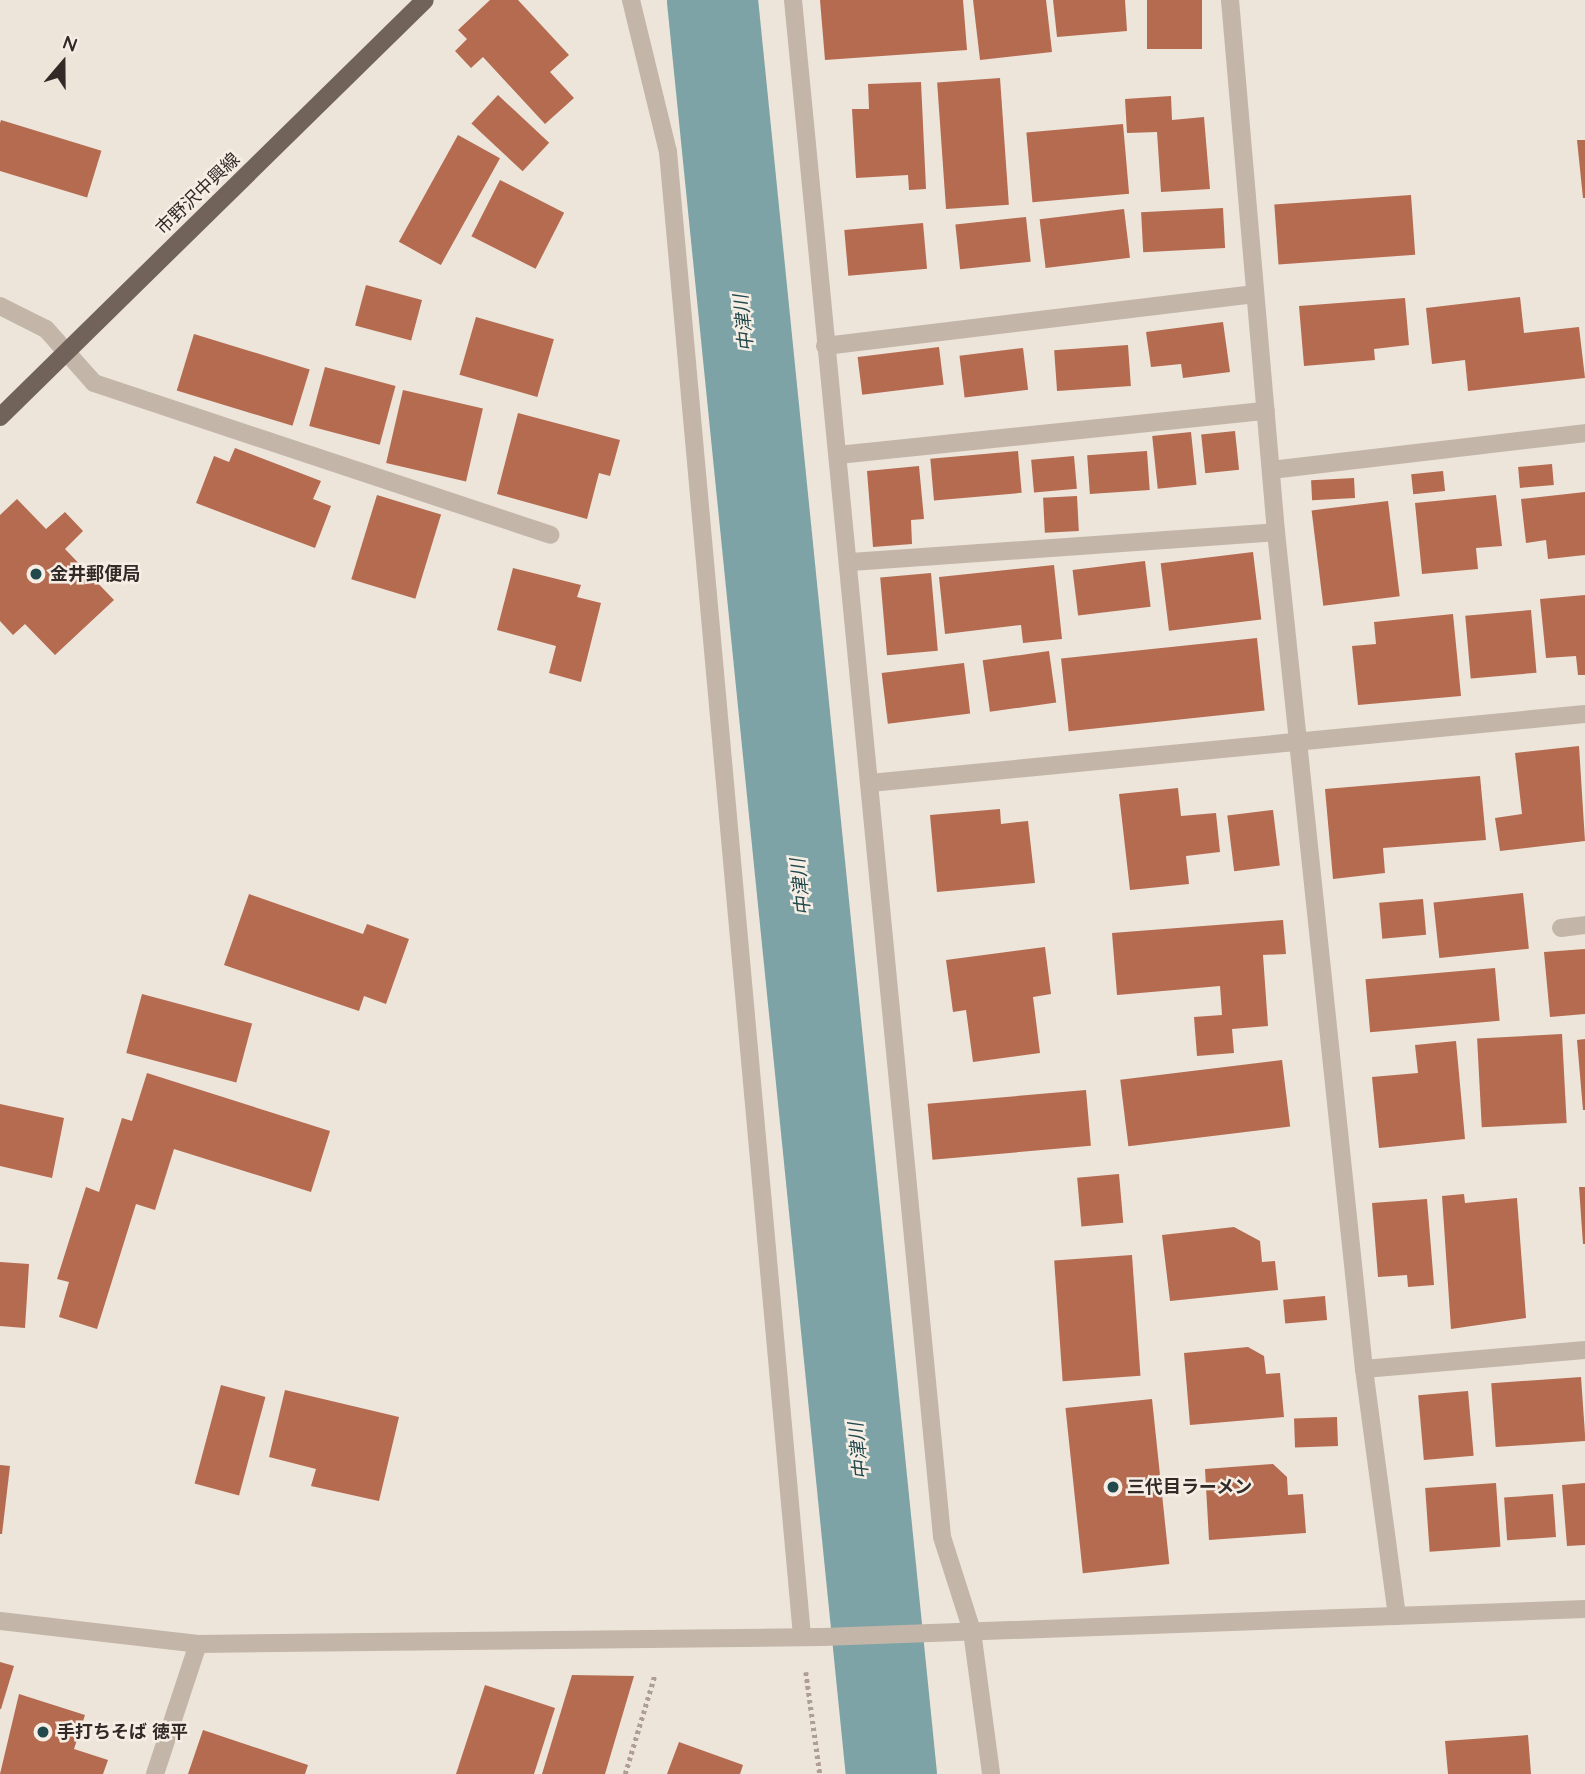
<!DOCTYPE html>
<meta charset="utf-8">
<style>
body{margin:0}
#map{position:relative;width:1585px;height:1774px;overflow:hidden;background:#ede4da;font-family:Quicksand,"Noto Sans JP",sans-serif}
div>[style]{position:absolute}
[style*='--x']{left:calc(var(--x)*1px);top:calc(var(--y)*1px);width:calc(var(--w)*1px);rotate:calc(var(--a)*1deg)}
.river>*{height:91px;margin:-45.5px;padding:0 45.5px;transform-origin:45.5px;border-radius:45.5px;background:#7da3a6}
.building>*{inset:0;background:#b46b50;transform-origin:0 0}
.path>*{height:4.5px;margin-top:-2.25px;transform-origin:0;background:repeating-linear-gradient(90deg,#af9f92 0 3.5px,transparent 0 7px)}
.minor>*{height:18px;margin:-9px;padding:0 9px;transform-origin:9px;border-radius:9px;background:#c3b5a8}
.major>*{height:18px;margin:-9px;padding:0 9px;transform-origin:9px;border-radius:9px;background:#71625a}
.dots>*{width:19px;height:19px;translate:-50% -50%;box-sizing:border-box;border:4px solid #f6eee5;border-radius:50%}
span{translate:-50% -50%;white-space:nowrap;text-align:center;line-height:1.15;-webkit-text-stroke:5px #f6eee5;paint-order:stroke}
.street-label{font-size:18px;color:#312a27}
.poi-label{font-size:18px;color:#312a27;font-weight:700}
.left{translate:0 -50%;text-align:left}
.water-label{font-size:19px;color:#22494c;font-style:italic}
.north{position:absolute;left:28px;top:28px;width:70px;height:70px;-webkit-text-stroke:5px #f6eee5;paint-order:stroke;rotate:20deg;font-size:19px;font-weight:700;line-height:28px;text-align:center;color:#312a27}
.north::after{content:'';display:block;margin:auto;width:24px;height:32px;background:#312a27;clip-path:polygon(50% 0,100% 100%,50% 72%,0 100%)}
</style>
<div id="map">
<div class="river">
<div style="--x:712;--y:0;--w:1783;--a:84.24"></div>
</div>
<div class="building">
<div style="clip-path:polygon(490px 0,518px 0,569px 55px,550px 72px,574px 98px,545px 124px,483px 57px,471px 68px,455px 51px,467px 39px,458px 30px)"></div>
<div style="clip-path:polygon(820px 0,963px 0,967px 50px,825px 60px)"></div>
<div style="clip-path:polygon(973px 0,1046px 0,1052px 52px,980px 60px)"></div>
<div style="clip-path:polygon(1053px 0,1125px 0,1127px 31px,1057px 37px)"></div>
<div style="left:1147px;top:0;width:55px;height:49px"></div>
<div style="left:1000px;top:78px;width:127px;height:63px;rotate:86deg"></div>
<div style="clip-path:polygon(921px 82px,926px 189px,909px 190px,908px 175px,856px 178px,852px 109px,869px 109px,868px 84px)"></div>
<div style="left:498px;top:95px;width:70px;height:39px;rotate:43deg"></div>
<div style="clip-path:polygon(1171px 96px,1172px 120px,1204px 117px,1210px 189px,1161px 192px,1157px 132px,1127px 133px,1125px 99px)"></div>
<div style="left:1px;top:120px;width:105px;height:49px;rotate:17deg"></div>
<div style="left:1123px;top:124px;width:70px;height:97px;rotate:85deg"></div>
<div style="left:458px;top:135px;width:48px;height:122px;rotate:29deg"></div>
<div style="clip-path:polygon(1577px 140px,1585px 140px,1585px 198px,1583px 198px)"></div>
<div style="left:500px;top:180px;width:72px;height:63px;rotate:27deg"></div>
<div style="left:1411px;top:195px;width:60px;height:137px;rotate:86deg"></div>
<div style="left:1223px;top:208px;width:40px;height:82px;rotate:87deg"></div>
<div style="left:1124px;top:209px;width:49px;height:85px;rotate:83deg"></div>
<div style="left:1026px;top:217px;width:45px;height:71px;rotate:84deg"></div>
<div style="left:923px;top:223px;width:46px;height:79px;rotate:85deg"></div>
<div style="left:366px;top:285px;width:58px;height:42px;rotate:15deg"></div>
<div style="clip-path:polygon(1520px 297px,1524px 333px,1579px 327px,1585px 378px,1468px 391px,1465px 360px,1432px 364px,1426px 308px)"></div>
<div style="clip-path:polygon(1405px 298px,1409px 345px,1374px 349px,1375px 360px,1304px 366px,1299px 306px)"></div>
<div style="left:476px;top:317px;width:81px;height:60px;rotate:16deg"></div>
<div style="clip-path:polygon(1223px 322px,1230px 372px,1183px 378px,1181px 364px,1151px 367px,1146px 332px)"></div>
<div style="left:194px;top:334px;width:121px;height:59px;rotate:17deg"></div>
<div style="left:1128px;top:345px;width:41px;height:74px;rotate:86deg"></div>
<div style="left:939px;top:347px;width:38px;height:82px;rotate:83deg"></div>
<div style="left:1023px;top:348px;width:42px;height:64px;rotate:83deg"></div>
<div style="left:325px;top:367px;width:73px;height:61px;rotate:15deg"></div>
<div style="left:403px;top:390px;width:82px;height:75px;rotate:13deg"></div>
<div style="clip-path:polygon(518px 413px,620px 440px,610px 476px,599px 473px,587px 519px,497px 494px)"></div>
<div style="left:1235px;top:431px;width:39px;height:34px;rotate:84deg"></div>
<div style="left:1191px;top:432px;width:53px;height:39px;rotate:84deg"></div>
<div style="clip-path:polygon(235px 448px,321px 481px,313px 499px,331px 506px,315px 548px,196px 503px,214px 456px,229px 462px)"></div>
<div style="left:1018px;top:451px;width:42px;height:88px;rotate:85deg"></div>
<div style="left:1147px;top:451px;width:39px;height:60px;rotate:86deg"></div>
<div style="left:1074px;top:456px;width:33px;height:43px;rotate:85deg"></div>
<div style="left:1552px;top:464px;width:21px;height:34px;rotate:85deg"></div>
<div style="clip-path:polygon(919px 466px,924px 519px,911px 520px,912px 544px,873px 547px,867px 471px)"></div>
<div style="left:1443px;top:471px;width:20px;height:32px;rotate:84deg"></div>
<div style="left:1354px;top:478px;width:20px;height:43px;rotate:87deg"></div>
<div style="clip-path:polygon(1585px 492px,1585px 555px,1548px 559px,1546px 540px,1526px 543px,1521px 499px)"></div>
<div style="left:377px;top:495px;width:67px;height:88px;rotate:17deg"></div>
<div style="clip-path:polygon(1496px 495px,1502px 546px,1476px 548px,1478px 569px,1422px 574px,1415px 503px)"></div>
<div style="left:1077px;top:496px;width:35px;height:34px;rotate:87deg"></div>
<div style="clip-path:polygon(17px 499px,46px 529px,65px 512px,83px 531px,65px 549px,114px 600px,55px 655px,25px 624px,13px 635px,0 621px,0 515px)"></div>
<div style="left:1388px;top:501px;width:96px;height:77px;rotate:83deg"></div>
<div style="left:1253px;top:552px;width:68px;height:93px;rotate:83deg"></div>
<div style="left:1145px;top:561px;width:46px;height:73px;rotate:83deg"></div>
<div style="clip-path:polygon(1054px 565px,1062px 639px,1023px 643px,1021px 625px,945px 634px,939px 577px)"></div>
<div style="clip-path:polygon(513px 568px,581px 585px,577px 597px,601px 603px,581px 682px,549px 673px,556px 646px,497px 630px)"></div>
<div style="left:931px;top:573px;width:78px;height:51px;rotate:85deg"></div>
<div style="clip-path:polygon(1585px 595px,1585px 675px,1578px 675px,1576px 656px,1546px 658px,1540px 599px)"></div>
<div style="left:1531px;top:610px;width:63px;height:66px;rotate:85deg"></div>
<div style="clip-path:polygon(1453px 614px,1461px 696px,1358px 705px,1352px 646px,1376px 644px,1374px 622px)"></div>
<div style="left:1257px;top:638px;width:73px;height:197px;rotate:84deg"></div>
<div style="left:1049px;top:651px;width:52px;height:67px;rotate:82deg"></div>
<div style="left:964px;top:663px;width:51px;height:83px;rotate:83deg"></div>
<div style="clip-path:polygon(1579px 746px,1585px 841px,1500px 851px,1495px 818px,1522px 814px,1515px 753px)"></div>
<div style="clip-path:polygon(1480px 776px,1486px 840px,1383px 848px,1385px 873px,1333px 879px,1325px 789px)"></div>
<div style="clip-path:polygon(1178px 788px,1181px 816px,1216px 813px,1220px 852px,1186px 856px,1189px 884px,1130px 890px,1119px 794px)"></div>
<div style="clip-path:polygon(1000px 809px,1001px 824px,1028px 821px,1035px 883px,937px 892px,930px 815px)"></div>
<div style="left:1273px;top:810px;width:56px;height:46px;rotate:83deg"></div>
<div style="left:1523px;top:893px;width:56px;height:90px;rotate:84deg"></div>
<div style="clip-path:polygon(249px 894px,363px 934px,367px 924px,409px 939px,386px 1004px,364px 996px,359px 1011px,224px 965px)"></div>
<div style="left:1423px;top:899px;width:36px;height:44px;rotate:85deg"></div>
<div style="clip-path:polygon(1283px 920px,1286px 954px,1263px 955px,1268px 1026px,1232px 1029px,1234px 1053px,1197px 1056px,1194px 1017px,1222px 1015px,1220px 986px,1117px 995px,1112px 933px)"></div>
<div style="clip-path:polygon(1045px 947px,1051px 994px,1033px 997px,1040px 1053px,973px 1062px,966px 1010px,953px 1012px,946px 960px)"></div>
<div style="clip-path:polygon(1585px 949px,1585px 1014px,1550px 1017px,1544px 952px)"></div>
<div style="left:1495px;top:968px;width:53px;height:130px;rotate:85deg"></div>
<div style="left:142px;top:994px;width:114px;height:61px;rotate:15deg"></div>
<div style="left:1562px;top:1034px;width:89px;height:85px;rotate:87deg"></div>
<div style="clip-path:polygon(1585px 1039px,1585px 1110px,1583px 1110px,1577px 1040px)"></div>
<div style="clip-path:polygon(1456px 1041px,1465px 1139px,1379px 1148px,1372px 1077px,1418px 1073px,1415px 1045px)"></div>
<div style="left:1282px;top:1060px;width:67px;height:163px;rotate:83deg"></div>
<div style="clip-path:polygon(147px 1073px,330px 1131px,311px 1192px,174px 1149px,155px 1210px,136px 1204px,97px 1329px,59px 1317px,69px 1282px,57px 1279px,86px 1187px,99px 1192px,122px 1118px,132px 1121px)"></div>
<div style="left:1086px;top:1090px;width:56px;height:159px;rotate:85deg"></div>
<div style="clip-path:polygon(0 1104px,64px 1118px,52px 1178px,0 1166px)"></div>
<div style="left:1119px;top:1174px;width:49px;height:42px;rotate:85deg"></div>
<div style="clip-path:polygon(1579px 1187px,1585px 1187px,1585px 1244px,1583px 1244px)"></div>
<div style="clip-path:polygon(1464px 1194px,1465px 1203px,1517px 1198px,1526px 1318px,1451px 1329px,1442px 1196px)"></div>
<div style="clip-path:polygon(1427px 1199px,1434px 1285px,1408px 1287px,1407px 1275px,1378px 1277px,1372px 1203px)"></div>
<div style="clip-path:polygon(1234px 1227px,1260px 1241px,1262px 1262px,1275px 1261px,1278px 1290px,1170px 1301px,1162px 1235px)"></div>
<div style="left:1132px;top:1255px;width:121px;height:78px;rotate:86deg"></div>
<div style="clip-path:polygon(0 1262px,29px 1264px,25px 1328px,0 1326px)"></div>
<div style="left:1325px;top:1296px;width:24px;height:42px;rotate:85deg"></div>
<div style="clip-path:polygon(1248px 1347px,1264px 1356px,1266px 1374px,1280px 1373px,1284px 1417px,1190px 1425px,1184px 1353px)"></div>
<div style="left:1581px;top:1377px;width:64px;height:90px;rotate:86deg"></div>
<div style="left:221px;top:1385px;width:46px;height:102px;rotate:15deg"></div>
<div style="clip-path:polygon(285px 1390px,399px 1417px,379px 1501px,311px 1486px,316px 1469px,269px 1457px)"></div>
<div style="left:1468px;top:1391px;width:65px;height:50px;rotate:85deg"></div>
<div style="left:1152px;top:1399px;width:166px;height:87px;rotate:84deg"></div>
<div style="left:1337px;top:1417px;width:29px;height:43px;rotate:88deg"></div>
<div style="clip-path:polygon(1273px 1464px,1287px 1477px,1288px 1495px,1303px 1494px,1306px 1533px,1209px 1540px,1205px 1469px)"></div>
<div style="clip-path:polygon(0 1465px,10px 1466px,2px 1534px,0 1534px)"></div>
<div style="left:1496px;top:1483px;width:64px;height:71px;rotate:86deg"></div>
<div style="clip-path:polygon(1585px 1483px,1585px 1545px,1567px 1546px,1562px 1485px)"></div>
<div style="left:1553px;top:1494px;width:43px;height:49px;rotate:86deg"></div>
<div style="clip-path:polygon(0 1662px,14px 1666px,1px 1709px,0 1709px)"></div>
<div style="clip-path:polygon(572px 1675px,634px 1676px,605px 1774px,542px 1774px)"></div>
<div style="clip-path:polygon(485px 1685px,555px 1708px,534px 1774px,456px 1774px)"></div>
<div style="clip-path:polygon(19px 1694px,85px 1715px,74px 1749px,108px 1760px,103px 1774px,0 1774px)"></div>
<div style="clip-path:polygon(203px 1730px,308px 1765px,305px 1774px,188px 1774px)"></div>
<div style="clip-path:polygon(1528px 1735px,1531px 1774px,1448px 1774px,1445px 1741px)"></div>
<div style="clip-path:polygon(679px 1742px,743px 1765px,740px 1774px,667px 1774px)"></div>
</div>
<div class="path">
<div style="--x:806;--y:1672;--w:103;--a:82.2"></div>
<div style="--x:625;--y:1774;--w:104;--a:-73.3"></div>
</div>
<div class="minor">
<div style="--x:631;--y:0;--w:156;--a:76.3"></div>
<div style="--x:668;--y:152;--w:1491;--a:84.84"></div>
<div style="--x:793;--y:0;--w:1544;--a:84.46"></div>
<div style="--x:942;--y:1537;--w:99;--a:72.3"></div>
<div style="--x:972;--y:1631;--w:144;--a:82.4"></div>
<div style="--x:1230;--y:0;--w:534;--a:85.06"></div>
<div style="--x:1276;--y:532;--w:842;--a:84"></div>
<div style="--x:1364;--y:1369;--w:249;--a:82.4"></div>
<div style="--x:0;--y:306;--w:51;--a:26.6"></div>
<div style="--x:46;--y:329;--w:72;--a:48.4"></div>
<div style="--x:94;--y:383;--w:481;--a:18.4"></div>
<div style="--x:825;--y:346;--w:433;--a:-6.9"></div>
<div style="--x:838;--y:455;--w:430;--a:-5.9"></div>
<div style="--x:1271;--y:470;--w:316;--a:-6.7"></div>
<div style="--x:851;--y:562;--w:426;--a:-4"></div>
<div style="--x:870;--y:783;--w:718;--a:-5.51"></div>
<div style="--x:1561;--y:928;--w:24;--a:-7"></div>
<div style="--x:1364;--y:1369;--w:222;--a:-4.9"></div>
<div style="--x:0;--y:1621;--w:199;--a:6.6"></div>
<div style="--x:198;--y:1644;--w:625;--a:-0.64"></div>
<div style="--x:823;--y:1637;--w:763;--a:-2.1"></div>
<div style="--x:155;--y:1774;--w:137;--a:-71.7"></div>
</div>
<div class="major">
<div style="--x:0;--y:417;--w:595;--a:-44.46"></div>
</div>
<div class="dots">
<div style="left:36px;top:574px;background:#22494c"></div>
<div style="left:1113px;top:1487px;background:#22494c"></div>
<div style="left:43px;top:1732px;background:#22494c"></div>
</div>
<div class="street-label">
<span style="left:198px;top:194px;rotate:-44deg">市野沢中興線</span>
</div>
<div class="poi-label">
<span class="left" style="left:50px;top:574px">金井郵便局</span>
<span class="left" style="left:1127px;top:1487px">三代目ラーメン</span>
<span class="left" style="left:57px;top:1732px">手打ちそば 徳平</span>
</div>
<div class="water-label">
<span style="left:744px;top:323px;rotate:-96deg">中津川</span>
<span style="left:801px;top:887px;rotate:-96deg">中津川</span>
<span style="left:859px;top:1451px;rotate:-96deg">中津川</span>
</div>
<div class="north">N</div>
</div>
